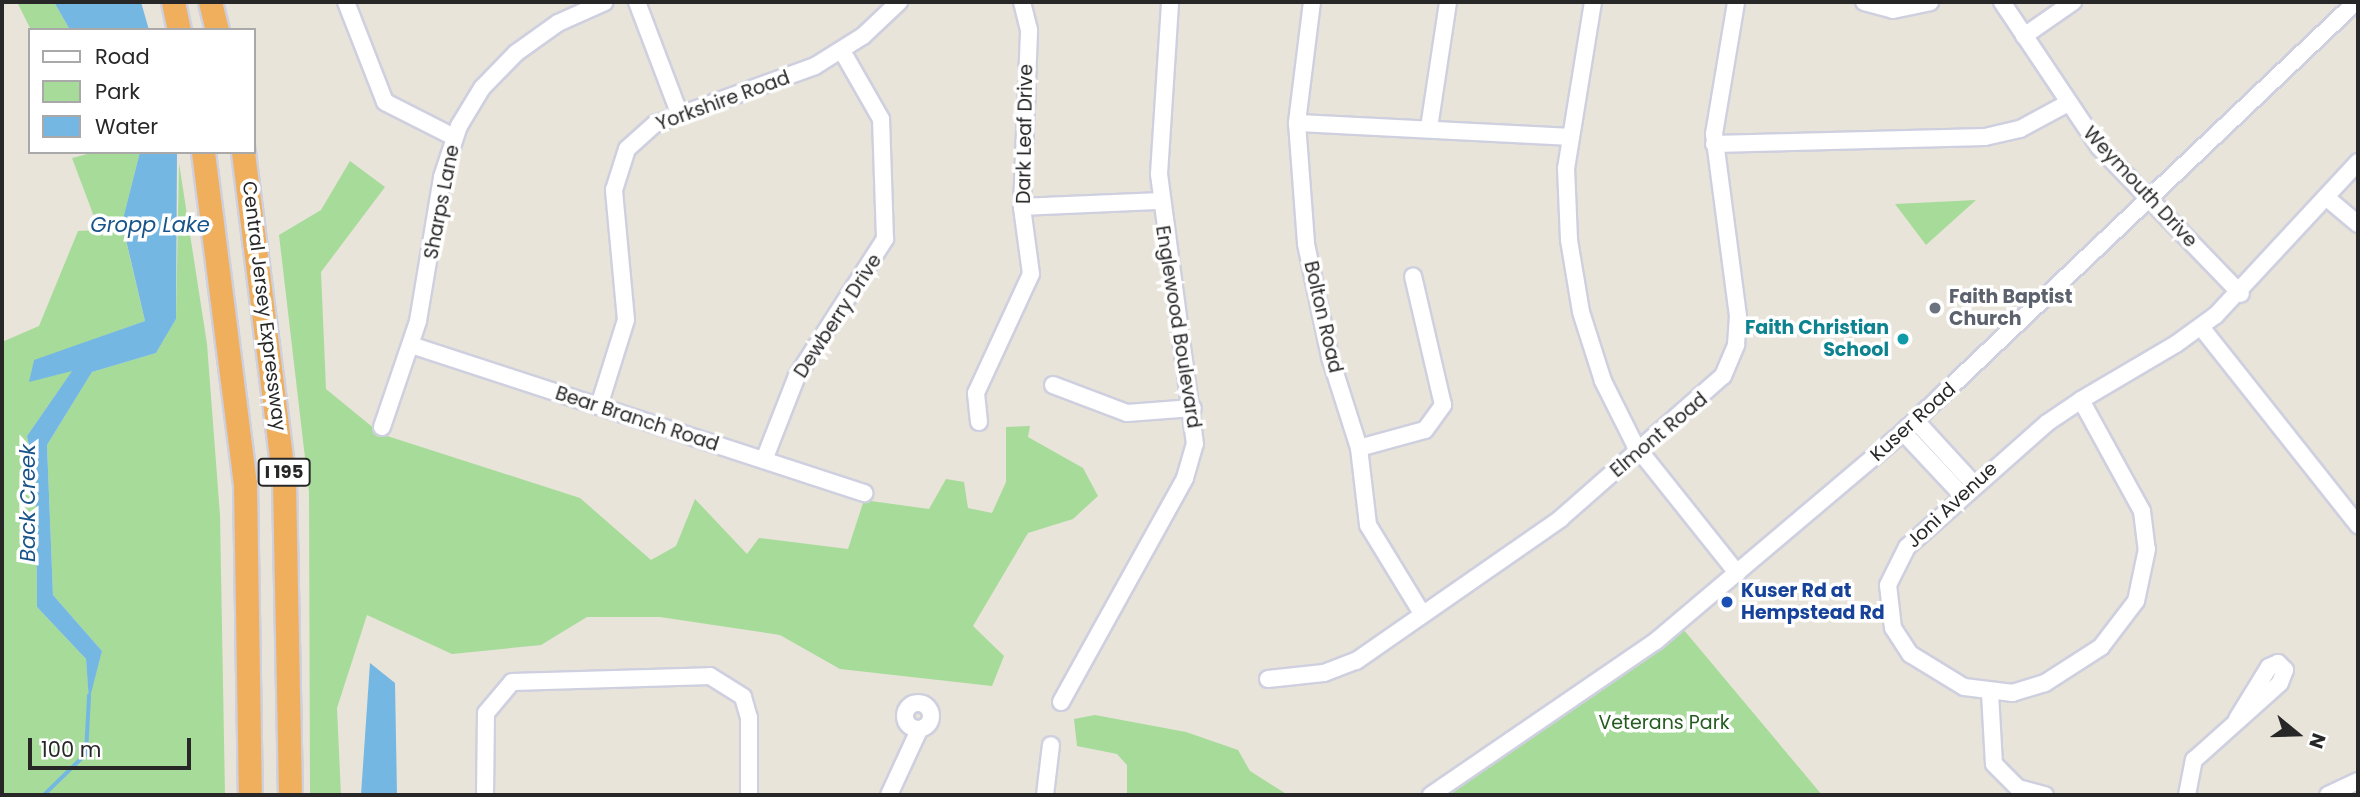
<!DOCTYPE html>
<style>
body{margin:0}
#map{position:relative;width:2360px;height:797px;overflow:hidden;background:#e8e4d9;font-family:Poppins,sans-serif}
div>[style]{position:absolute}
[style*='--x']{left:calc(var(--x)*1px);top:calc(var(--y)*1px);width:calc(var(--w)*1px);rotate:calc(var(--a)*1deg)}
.green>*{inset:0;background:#a7db9a}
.water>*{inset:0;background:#74b7e3}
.stream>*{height:3.5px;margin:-1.75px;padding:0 1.75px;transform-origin:1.75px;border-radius:1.75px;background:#74b7e3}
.roads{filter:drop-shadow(2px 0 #cfd0df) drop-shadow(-2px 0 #cfd0df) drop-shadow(0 2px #cfd0df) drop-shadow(0 -2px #cfd0df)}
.minor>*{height:16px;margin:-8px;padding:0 8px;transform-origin:8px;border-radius:8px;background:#fff}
.minor>.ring{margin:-8px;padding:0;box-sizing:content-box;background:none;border:16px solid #fff;border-radius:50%}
.highway>*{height:23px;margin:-11.5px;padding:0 11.5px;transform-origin:11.5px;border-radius:11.5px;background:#f0af5d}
.dots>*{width:19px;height:19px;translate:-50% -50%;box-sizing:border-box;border:4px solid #fff;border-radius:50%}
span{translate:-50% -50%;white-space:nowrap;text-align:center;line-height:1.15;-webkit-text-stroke:7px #fff;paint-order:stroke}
.shield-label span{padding:2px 5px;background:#fff;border:2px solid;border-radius:5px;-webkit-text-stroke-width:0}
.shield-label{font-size:18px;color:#272727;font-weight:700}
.street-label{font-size:19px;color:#272727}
.worship-label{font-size:19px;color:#5b616d;font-weight:700}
.left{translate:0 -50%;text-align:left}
.culture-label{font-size:19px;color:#0d838f;font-weight:700}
.right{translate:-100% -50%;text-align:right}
.transit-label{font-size:19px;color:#164399;font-weight:700}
.park-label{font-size:19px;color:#245c1f}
.water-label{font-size:21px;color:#18548a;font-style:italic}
.frame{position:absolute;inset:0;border:4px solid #272727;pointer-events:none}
.legend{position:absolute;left:28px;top:28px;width:228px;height:126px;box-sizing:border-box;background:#fff;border:2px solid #a9a9a9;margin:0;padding:9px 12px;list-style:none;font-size:21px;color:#272727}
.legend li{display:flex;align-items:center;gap:14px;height:35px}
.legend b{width:35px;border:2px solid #a9a9a9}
.north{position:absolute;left:2262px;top:699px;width:70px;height:70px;-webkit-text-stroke:5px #fff;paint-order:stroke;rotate:109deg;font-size:19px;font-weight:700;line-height:28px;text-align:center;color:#272727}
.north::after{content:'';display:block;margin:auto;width:24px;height:32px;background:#272727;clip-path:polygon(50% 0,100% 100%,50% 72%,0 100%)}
.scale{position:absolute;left:28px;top:738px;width:163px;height:32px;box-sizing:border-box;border:4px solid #272727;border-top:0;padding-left:9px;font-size:21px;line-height:24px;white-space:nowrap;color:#272727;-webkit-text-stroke:5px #fff;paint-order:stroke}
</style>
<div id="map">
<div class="green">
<div style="clip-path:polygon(17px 2px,54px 2px,70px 30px,31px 30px)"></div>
<div style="clip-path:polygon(95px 152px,140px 152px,122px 224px,145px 321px,34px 361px,30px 381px,73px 370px,27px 436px,36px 480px,37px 607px,86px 659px,89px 698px,102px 651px,53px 595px,47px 445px,92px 372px,156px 353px,176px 319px,179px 163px,207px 344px,220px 515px,225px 795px,2px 795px,2px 342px,39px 326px,78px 231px,99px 230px,72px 158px)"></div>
<div style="clip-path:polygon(350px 161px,385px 187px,321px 272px,326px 389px,381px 434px,580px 498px,651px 560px,676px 546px,695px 499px,747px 554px,759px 538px,848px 549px,864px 500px,929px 509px,946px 479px,964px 482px,968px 508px,992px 513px,1006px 482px,1006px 427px,1030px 426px,1028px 437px,1083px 468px,1098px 496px,1073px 519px,1028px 533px,973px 626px,1004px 656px,992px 686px,840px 669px,780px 635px,660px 617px,587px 617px,541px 645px,452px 654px,367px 615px,337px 708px,341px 795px,310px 795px,309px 492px,279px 235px,321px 210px)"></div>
<div style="clip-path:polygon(1976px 200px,1926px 245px,1895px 204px)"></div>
<div style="clip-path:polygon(1678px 623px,1822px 795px,1445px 795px)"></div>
<div style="clip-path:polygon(1095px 715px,1186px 732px,1238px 750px,1250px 771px,1288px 795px,1127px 795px,1127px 765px,1117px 754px,1077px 746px,1074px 719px)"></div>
</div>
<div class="water">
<div style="clip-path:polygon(54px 2px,141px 2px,149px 30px,70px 30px)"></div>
<div style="clip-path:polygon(140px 152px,177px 152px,176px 319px,156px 353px,92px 372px,47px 445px,53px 595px,102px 651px,89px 701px,86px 659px,37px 607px,36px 480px,27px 436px,72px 371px,29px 382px,34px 360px,145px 321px,122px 223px)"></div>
<div style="clip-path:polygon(370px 663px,395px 683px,397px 795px,361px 795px)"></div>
</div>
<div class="stream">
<div style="--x:44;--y:795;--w:59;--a:-44.3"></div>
<div style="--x:86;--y:754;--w:58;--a:-87"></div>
</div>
<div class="roads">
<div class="minor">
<div style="--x:346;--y:2;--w:107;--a:68.7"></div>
<div style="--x:385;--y:102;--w:77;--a:26.9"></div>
<div style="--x:637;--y:2;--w:121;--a:69.2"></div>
<div style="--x:1312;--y:2;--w:122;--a:97.1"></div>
<div style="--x:1297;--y:123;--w:121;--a:85.7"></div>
<div style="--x:1306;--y:244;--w:116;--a:78"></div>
<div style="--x:1330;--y:357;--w:96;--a:72.3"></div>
<div style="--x:1359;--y:448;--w:78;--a:83.3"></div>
<div style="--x:1368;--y:525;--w:105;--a:58.6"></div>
<div style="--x:1593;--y:2;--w:168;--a:99.2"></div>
<div style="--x:1566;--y:168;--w:72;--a:87.6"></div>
<div style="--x:1569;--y:240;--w:73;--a:80.5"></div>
<div style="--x:1581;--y:312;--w:72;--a:72.3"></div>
<div style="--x:1603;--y:381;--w:72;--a:63.4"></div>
<div style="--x:1635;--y:445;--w:164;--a:51.4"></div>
<div style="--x:1864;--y:2;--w:30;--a:15"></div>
<div style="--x:1893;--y:10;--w:38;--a:-12"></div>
<div style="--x:2002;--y:2;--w:174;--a:56.2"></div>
<div style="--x:2099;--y:147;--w:204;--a:46"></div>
<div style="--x:2024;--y:36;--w:60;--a:-34.8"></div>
<div style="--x:1297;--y:123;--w:272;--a:2.9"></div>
<div style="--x:1429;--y:128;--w:127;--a:-81.4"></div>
<div style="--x:1714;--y:144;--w:271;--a:-1.5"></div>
<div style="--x:1985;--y:137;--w:36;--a:-13"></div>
<div style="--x:2020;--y:129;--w:55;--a:-28.4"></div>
<div style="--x:2327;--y:198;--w:40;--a:40"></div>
<div style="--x:1022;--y:207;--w:138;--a:-2.5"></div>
<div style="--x:2201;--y:327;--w:253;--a:51.6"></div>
<div style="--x:411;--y:345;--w:477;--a:18.1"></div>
<div style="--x:1053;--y:385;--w:79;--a:20.7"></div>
<div style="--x:1127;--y:413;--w:66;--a:-4.3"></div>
<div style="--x:2081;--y:400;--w:127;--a:61.2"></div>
<div style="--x:2142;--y:511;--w:38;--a:83"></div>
<div style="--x:2147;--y:549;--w:53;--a:101.9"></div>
<div style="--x:2136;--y:601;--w:58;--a:127.3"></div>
<div style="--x:2101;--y:647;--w:67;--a:147.3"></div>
<div style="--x:2045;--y:683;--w:34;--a:163"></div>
<div style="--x:2013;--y:693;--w:49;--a:-173"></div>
<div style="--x:1964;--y:687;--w:63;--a:-148.6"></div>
<div style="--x:1910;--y:654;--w:31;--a:-123"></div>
<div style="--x:1893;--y:628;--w:43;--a:-96.6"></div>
<div style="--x:1888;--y:585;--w:42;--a:-63.4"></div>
<div style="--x:1907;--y:547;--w:187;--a:-41.5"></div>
<div style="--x:2047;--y:423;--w:41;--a:-34.1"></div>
<div style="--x:2081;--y:400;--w:110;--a:-30.5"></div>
<div style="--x:2176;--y:344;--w:49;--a:-35.9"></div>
<div style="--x:2216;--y:315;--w:209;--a:-47.1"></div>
<div style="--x:599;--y:406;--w:90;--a:-72.6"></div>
<div style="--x:626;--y:320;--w:131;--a:-95.3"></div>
<div style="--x:614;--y:190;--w:43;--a:-72.4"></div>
<div style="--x:627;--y:149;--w:38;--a:-42"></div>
<div style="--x:655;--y:124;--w:170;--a:-19.9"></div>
<div style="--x:815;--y:66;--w:57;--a:-32"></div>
<div style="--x:863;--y:36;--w:50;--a:-43.4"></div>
<div style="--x:1916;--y:421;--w:86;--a:47.4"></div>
<div style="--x:979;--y:422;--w:29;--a:-96"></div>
<div style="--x:976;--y:393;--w:131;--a:-65.2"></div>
<div style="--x:1031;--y:274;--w:68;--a:-97.7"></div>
<div style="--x:1022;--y:207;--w:177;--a:-87.7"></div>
<div style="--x:1029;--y:30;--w:29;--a:-104"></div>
<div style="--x:382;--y:427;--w:112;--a:-71.2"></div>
<div style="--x:418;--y:321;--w:146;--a:-80.5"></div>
<div style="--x:442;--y:177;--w:54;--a:-71.6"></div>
<div style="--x:459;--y:126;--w:44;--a:-58.8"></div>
<div style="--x:482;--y:88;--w:49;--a:-45.8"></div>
<div style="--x:516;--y:53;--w:52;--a:-35.5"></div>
<div style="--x:558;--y:23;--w:51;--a:-24.1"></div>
<div style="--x:1903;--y:432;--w:86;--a:46.9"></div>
<div style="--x:1359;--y:448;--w:68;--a:-15.3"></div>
<div style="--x:1425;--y:430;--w:31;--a:-54"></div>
<div style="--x:1443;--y:405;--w:132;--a:-103.1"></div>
<div style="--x:764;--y:460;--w:90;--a:-68.6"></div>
<div style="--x:797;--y:376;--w:163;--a:-57.3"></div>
<div style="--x:885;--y:239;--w:120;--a:-91.9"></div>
<div style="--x:881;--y:119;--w:78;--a:-119.8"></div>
<div style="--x:1268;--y:679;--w:56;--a:-6.1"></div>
<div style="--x:1324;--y:673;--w:34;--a:-21"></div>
<div style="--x:1356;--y:661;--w:249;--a:-34.8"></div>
<div style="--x:1560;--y:519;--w:217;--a:-41.3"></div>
<div style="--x:1723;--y:376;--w:34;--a:-67"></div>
<div style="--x:1736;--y:345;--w:29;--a:-86"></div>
<div style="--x:1738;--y:316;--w:184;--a:-97.5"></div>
<div style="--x:1714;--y:134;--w:134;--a:-80.5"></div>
<div style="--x:1990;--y:693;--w:71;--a:86.8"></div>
<div style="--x:1994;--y:764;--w:34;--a:45"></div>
<div style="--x:2018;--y:788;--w:28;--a:15"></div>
<div style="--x:1061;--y:702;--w:256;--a:-61"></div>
<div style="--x:1185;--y:478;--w:35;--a:-74"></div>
<div style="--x:1195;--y:444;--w:272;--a:-97.6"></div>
<div style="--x:1159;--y:174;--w:172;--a:-86.3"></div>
<div class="ring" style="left:905px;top:703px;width:10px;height:10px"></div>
<div style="--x:485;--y:795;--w:82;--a:-89.3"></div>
<div style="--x:486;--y:713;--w:40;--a:-50"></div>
<div style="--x:512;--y:682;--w:198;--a:-1.7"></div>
<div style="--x:710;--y:676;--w:39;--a:32"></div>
<div style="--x:743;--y:697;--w:22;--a:74"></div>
<div style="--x:749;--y:718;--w:77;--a:90"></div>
<div style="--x:889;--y:795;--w:72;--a:-65.2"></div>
<div style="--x:1045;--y:795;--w:50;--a:-83.2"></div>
<div style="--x:1431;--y:795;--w:273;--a:-34.4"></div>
<div style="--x:1656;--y:641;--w:324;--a:-40.2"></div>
<div style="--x:1903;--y:432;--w:625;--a:-43.51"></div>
<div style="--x:2187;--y:795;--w:36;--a:-79"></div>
<div style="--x:2194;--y:760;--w:115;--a:-41.8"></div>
<div style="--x:2280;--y:683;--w:14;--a:-69"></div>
<div style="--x:2285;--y:670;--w:10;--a:-135"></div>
<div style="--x:2278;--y:663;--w:10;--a:156"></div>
<div style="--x:2269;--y:667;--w:61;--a:121.6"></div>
<div style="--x:2328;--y:795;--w:33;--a:-25"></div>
</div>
<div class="highway">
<div style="--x:173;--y:2;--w:29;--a:78"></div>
<div style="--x:210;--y:2;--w:29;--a:76"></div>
<div style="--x:203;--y:152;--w:335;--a:82.8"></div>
<div style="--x:245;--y:484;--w:311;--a:89.1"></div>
<div style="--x:243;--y:152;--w:333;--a:82.9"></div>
<div style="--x:284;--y:482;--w:313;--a:88.9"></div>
</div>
</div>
<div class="dots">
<div style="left:1935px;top:308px;background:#6b7280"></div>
<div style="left:1903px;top:339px;background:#0f9aa8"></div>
<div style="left:1727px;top:602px;background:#1a4fb4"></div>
</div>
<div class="shield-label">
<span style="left:284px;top:472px">I 195</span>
</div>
<div class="street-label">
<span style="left:723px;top:101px;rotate:-20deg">Yorkshire Road</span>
<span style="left:1025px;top:134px;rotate:-89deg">Dark Leaf Drive</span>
<span style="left:2140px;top:187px;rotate:47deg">Weymouth Drive</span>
<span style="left:442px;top:202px;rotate:-79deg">Sharps Lane</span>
<span style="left:264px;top:306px;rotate:83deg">Central Jersey Expressway</span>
<span style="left:838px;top:316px;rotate:-57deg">Dewberry Drive</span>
<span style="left:1323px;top:317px;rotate:77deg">Bolton Road</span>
<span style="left:1178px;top:327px;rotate:81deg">Englewood Boulevard</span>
<span style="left:637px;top:419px;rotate:18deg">Bear Branch Road</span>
<span style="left:1913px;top:422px;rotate:-42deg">Kuser Road</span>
<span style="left:1659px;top:435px;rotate:-40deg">Elmont Road</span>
<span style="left:1952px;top:505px;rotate:-43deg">Joni Avenue</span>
</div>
<div class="worship-label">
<span class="left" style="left:1949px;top:308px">Faith Baptist<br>Church</span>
</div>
<div class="culture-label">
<span class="right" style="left:1889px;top:339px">Faith Christian<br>School</span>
</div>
<div class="transit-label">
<span class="left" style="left:1741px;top:602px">Kuser Rd at<br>Hempstead Rd</span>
</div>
<div class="park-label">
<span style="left:1664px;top:723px">Veterans Park</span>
</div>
<div class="water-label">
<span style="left:150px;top:225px">Gropp Lake</span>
<span style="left:28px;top:503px;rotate:-90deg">Back Creek</span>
</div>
<div class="frame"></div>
<ul class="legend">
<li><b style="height:9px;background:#fff"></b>Road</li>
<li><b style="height:19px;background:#a7db9a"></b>Park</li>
<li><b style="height:19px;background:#74b7e3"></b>Water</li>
</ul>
<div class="north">N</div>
<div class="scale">100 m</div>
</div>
